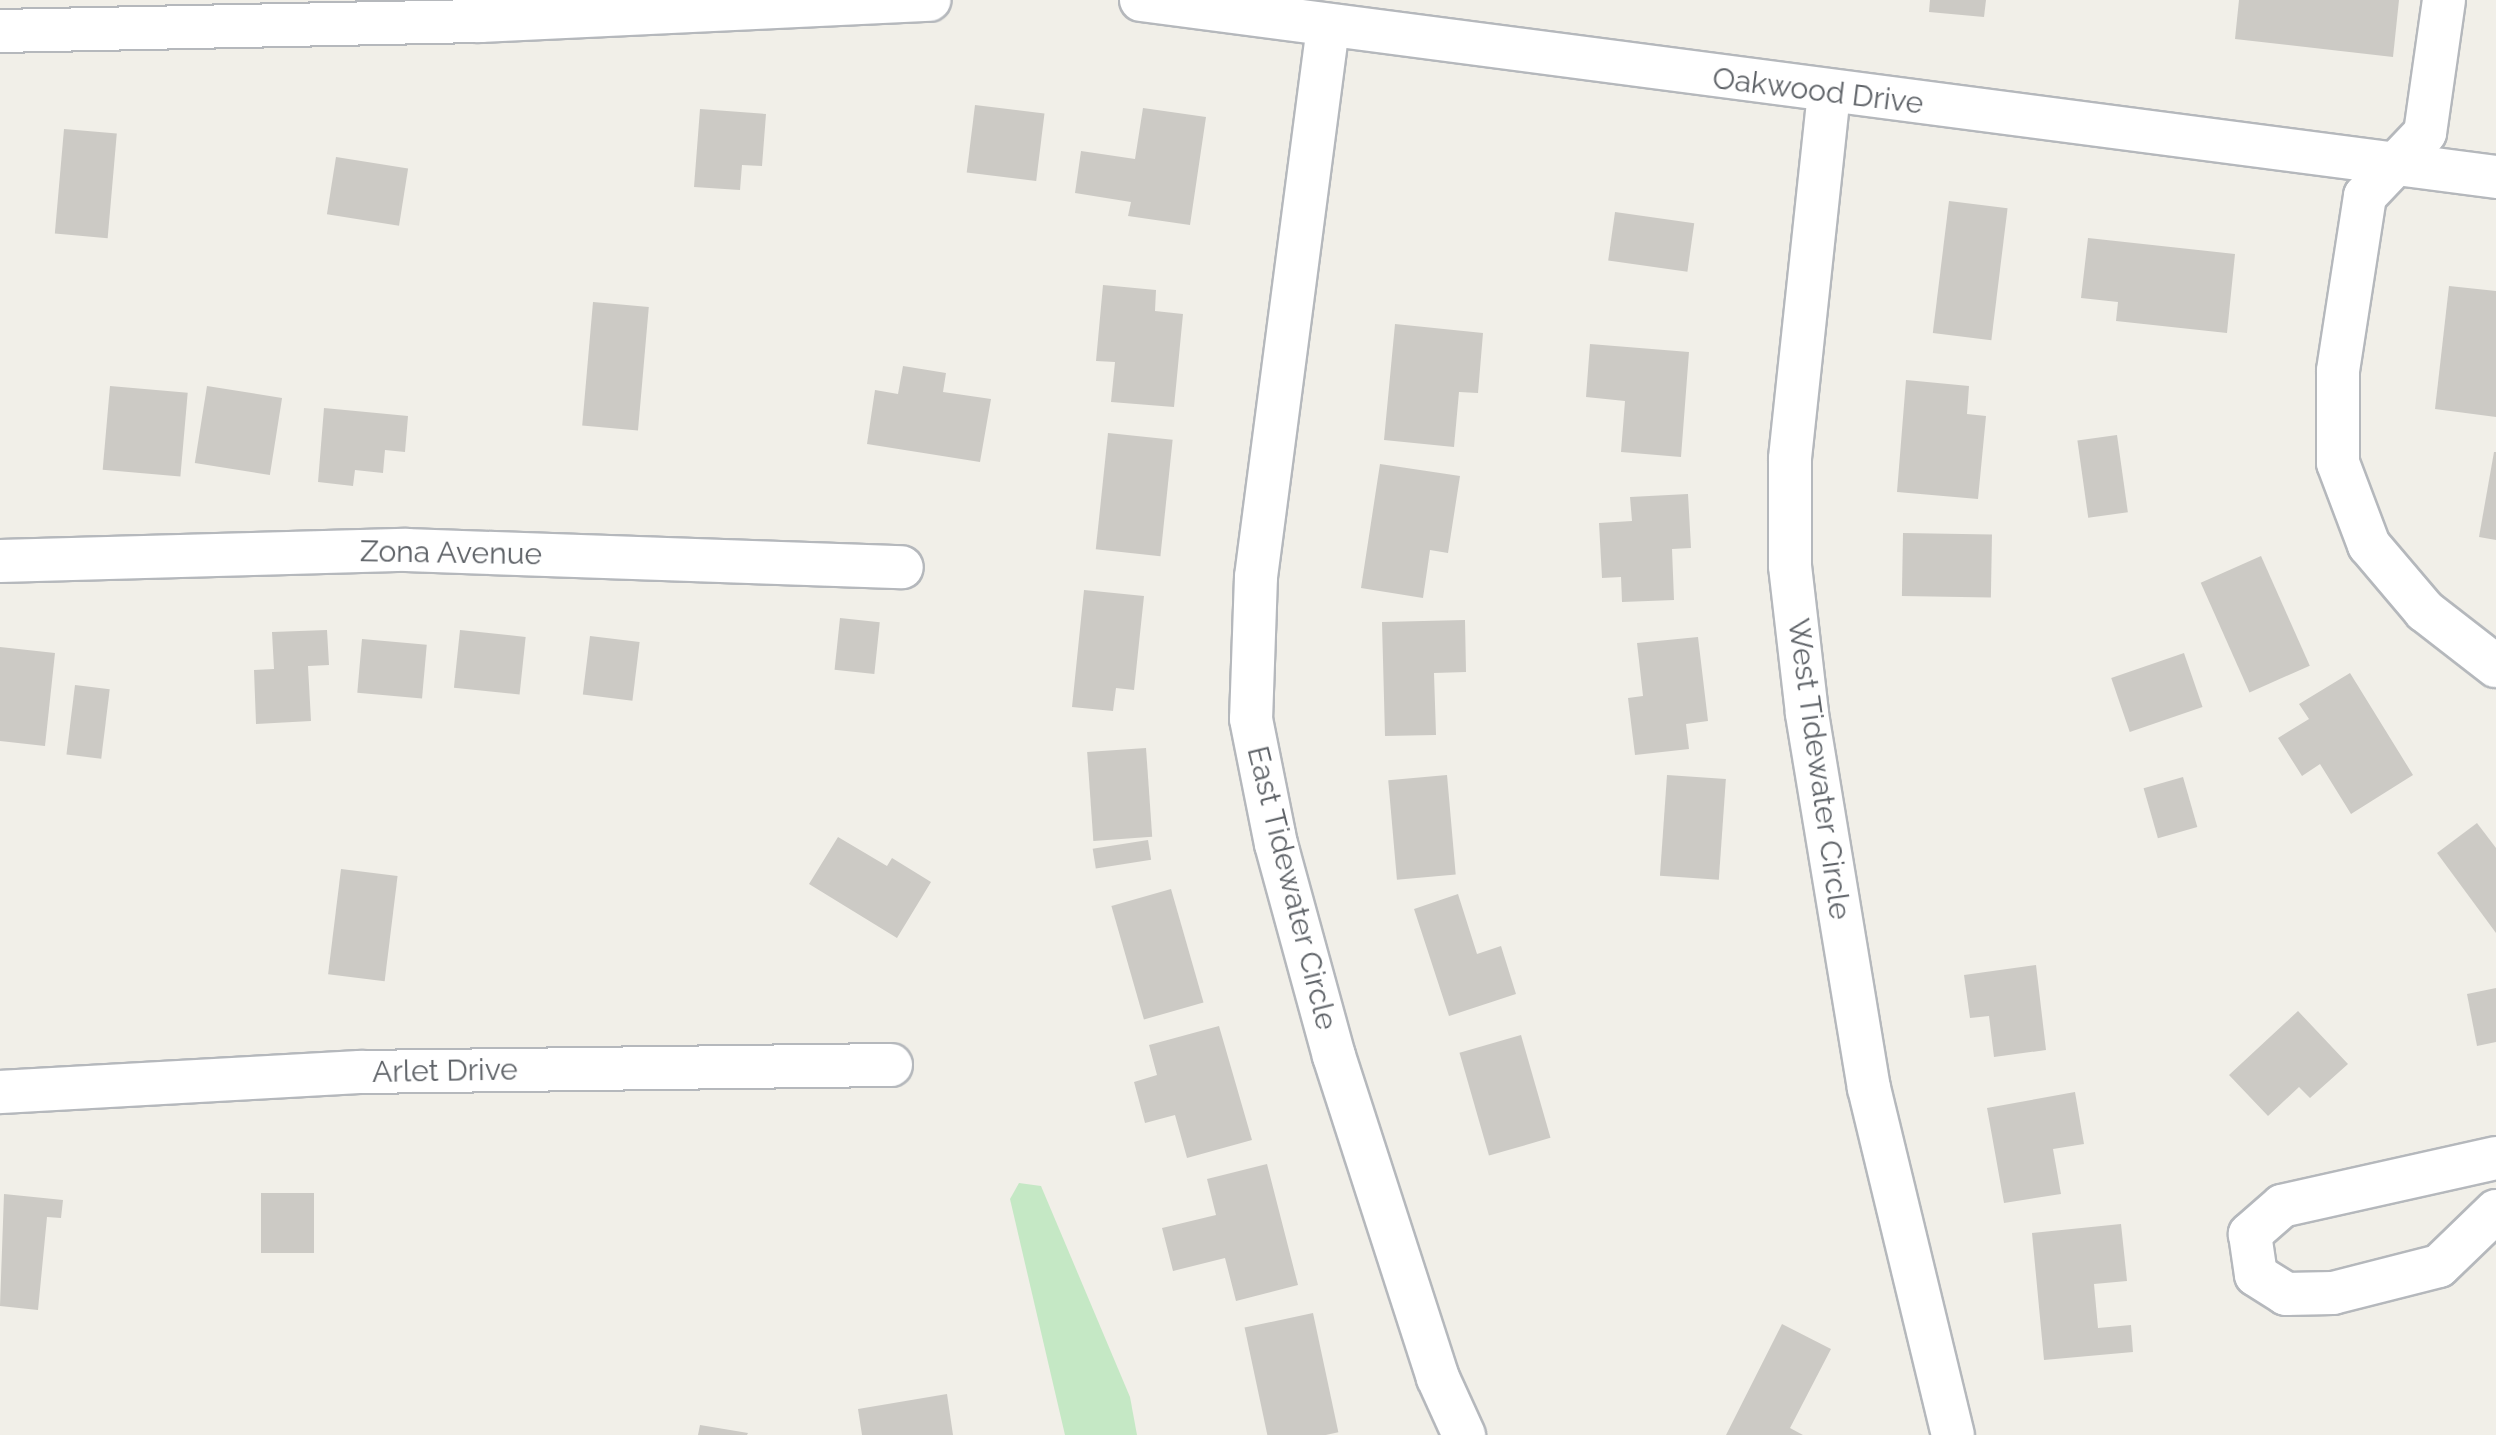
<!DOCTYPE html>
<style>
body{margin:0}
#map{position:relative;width:2496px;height:1435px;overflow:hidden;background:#f1efe8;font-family:Raleway,sans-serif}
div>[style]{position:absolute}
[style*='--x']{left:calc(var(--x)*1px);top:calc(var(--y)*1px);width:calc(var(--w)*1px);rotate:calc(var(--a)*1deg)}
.green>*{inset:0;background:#c5e8c5}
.building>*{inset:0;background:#cccac5;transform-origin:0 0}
.roads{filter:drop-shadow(2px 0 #b5b8bc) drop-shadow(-2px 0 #b5b8bc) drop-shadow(0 2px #b5b8bc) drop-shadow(0 -2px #b5b8bc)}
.minor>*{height:42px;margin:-21px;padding:0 21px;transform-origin:21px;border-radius:21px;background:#fff}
span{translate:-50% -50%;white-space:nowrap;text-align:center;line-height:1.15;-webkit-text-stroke:8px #fff;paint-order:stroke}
.street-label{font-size:30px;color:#5f6368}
</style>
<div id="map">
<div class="green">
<div style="clip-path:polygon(1019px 1183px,1041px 1186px,1130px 1397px,1137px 1435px,1065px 1435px,1010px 1199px)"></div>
</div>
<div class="building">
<div style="clip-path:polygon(1930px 0,1986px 0,1984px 17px,1929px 12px)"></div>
<div style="clip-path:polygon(2239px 0,2399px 0,2393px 57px,2235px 39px)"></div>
<div style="left:975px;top:105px;width:70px;height:68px;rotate:7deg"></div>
<div style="clip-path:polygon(1143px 108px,1206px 117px,1190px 225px,1128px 216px,1131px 202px,1075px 193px,1081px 151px,1135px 159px)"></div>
<div style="clip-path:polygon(700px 109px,766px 114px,762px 166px,742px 165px,740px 190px,694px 187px)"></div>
<div style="left:64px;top:129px;width:53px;height:105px;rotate:5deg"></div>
<div style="left:336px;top:157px;width:73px;height:58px;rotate:9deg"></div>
<div style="left:1949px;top:201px;width:59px;height:133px;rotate:7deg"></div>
<div style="left:1615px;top:212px;width:80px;height:49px;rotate:8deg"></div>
<div style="clip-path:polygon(2088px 238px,2235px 254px,2227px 333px,2116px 321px,2118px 302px,2081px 298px)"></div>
<div style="clip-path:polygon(1103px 285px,1156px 290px,1155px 311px,1183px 314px,1174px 407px,1111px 402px,1115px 362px,1096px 361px)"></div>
<div style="clip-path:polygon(2449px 286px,2496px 291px,2496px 417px,2435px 409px)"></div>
<div style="left:593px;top:302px;width:56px;height:124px;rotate:5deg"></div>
<div style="clip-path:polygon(1395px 324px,1483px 333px,1478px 393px,1459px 392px,1454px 447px,1384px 440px)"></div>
<div style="clip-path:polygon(1590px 344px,1689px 352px,1681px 457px,1621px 452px,1625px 401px,1586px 397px)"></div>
<div style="clip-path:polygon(903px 366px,946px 373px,943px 392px,991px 399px,980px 462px,867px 444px,875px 390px,898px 394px)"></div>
<div style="clip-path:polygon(1906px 380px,1969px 386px,1967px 414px,1986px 416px,1978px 499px,1897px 492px)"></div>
<div style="left:110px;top:386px;width:78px;height:84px;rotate:5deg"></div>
<div style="left:207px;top:386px;width:76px;height:78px;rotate:9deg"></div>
<div style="clip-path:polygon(324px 408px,408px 416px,405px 452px,385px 450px,383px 473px,355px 470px,353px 486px,318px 482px)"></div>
<div style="left:1108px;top:433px;width:65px;height:117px;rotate:6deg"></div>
<div style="left:2117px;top:435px;width:78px;height:40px;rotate:82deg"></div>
<div style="clip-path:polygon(2494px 452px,2496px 452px,2496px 540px,2479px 537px)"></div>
<div style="clip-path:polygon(1380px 464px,1460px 476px,1448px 553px,1430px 550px,1423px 598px,1361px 588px)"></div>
<div style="clip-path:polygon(1688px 494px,1691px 548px,1672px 549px,1674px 600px,1622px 602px,1621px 577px,1602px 578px,1599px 523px,1632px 521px,1630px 497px)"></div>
<div style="left:1903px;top:533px;width:89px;height:63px;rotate:1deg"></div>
<div style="left:2261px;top:556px;width:120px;height:66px;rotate:66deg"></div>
<div style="clip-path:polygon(1084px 590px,1144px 596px,1134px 690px,1116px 688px,1113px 711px,1072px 707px)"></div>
<div style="left:840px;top:618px;width:40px;height:52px;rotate:6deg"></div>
<div style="clip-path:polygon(1465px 620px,1466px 672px,1434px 673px,1436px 735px,1385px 736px,1382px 622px)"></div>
<div style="clip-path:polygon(327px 630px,329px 665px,308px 666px,311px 721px,256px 724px,254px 670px,274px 669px,272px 632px)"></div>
<div style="left:460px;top:630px;width:66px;height:58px;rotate:6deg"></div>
<div style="left:590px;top:636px;width:50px;height:59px;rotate:7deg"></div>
<div style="clip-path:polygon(1698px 637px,1708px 721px,1686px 724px,1689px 749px,1635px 755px,1628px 698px,1643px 696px,1637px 643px)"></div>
<div style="left:362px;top:639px;width:65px;height:54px;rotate:5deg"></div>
<div style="clip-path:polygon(0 647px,55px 653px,45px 746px,0 741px)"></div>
<div style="left:2184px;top:653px;width:57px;height:77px;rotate:71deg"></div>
<div style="clip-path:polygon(2350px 673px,2413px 775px,2351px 814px,2320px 764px,2302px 776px,2278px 738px,2309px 719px,2299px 704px)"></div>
<div style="left:75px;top:685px;width:35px;height:70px;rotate:7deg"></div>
<div style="left:1146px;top:748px;width:89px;height:59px;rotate:86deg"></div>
<div style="left:1447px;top:775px;width:100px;height:59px;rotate:85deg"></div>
<div style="left:1667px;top:775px;width:59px;height:101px;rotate:4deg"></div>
<div style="left:2183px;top:777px;width:52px;height:41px;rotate:74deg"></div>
<div style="clip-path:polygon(2477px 823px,2496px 848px,2496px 933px,2437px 853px)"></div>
<div style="clip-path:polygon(838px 837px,887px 866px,892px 858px,931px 882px,897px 938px,809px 884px)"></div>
<div style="left:1148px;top:840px;width:20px;height:56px;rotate:81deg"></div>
<div style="left:341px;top:869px;width:57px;height:106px;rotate:7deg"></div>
<div style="left:1171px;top:889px;width:118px;height:62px;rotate:74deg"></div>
<div style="clip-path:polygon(1458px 894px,1477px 954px,1501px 946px,1516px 994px,1449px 1016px,1414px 909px)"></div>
<div style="clip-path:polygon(2036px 965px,2046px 1050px,1994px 1057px,1989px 1016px,1970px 1018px,1964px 975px)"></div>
<div style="clip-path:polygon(2496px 988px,2496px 1042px,2477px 1046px,2467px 994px)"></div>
<div style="clip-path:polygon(2298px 1011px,2348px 1064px,2310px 1098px,2299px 1087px,2268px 1116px,2229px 1075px)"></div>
<div style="clip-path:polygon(1219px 1026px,1252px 1140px,1187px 1158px,1175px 1115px,1145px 1123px,1134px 1082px,1157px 1075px,1149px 1045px)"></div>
<div style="left:1521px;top:1035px;width:107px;height:64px;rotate:74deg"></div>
<div style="clip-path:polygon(2075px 1092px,2084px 1144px,2053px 1149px,2061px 1194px,2004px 1203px,1987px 1108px)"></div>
<div style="clip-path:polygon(1267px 1164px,1298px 1285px,1236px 1301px,1225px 1258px,1173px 1271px,1162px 1228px,1216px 1215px,1207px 1179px)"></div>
<div style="left:261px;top:1193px;width:53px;height:60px"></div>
<div style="clip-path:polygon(4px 1194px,63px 1200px,61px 1218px,47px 1217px,38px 1310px,0 1306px)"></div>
<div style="clip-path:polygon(2121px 1224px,2127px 1281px,2094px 1284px,2098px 1328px,2131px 1325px,2133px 1352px,2044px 1360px,2032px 1233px)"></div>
<div style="left:1313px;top:1313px;width:122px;height:70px;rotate:78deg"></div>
<div style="clip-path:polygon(1782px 1324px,1831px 1349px,1790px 1428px,1803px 1435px,1726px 1435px)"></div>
<div style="clip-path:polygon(947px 1394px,953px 1435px,862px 1435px,858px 1409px)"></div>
<div style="clip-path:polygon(700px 1425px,748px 1433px,747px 1435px,698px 1435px)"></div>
</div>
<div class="roads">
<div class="minor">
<div style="--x:1141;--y:0;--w:1367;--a:7.44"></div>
<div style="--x:2444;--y:0;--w:134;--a:98.1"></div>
<div style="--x:2425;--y:133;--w:87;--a:133.6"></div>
<div style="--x:2365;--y:196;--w:177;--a:98.8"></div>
<div style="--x:2338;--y:371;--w:92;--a:90"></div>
<div style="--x:2338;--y:463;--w:88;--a:69.3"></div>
<div style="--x:2369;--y:545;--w:87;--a:49.7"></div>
<div style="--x:2425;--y:611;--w:90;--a:37.8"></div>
<div style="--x:1328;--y:27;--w:555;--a:97.46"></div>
<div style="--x:1256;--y:577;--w:142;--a:92"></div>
<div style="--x:1251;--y:719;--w:127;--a:78.7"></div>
<div style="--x:1276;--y:844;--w:220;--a:74.7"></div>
<div style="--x:1334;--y:1056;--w:338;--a:72.1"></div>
<div style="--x:1438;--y:1378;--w:63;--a:65.5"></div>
<div style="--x:0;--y:31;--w:480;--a:-1.2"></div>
<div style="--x:480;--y:21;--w:450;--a:-2.7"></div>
<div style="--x:1829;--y:93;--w:368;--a:96.1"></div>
<div style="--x:1790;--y:459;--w:107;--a:90"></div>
<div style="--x:1790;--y:566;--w:149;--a:83.4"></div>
<div style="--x:1807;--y:714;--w:379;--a:80.6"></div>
<div style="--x:1869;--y:1088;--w:357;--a:76.4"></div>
<div style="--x:0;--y:561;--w:406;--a:-1.6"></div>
<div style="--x:406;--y:550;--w:496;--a:2"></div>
<div style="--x:0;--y:1092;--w:361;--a:-3.2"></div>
<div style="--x:360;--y:1072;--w:531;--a:-0.76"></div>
<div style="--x:2496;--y:1158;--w:219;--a:167.4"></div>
<div style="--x:2282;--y:1206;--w:43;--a:138.8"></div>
<div style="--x:2250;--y:1234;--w:41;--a:81.7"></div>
<div style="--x:2256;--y:1275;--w:36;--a:32"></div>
<div style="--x:2286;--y:1294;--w:47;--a:-1.2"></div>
<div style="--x:2333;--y:1293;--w:109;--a:-14.3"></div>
<div style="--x:2439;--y:1266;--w:79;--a:-44"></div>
</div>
</div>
<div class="street-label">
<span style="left:1818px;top:91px;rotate:7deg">Oakwood Drive</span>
<span style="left:451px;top:553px;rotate:1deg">Zona Avenue</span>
<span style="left:1819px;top:769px;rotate:82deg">West Tidewater Circle</span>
<span style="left:1292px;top:888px;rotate:76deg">East Tidewater Circle</span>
<span style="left:445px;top:1071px;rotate:-1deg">Arlet Drive</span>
</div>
</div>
